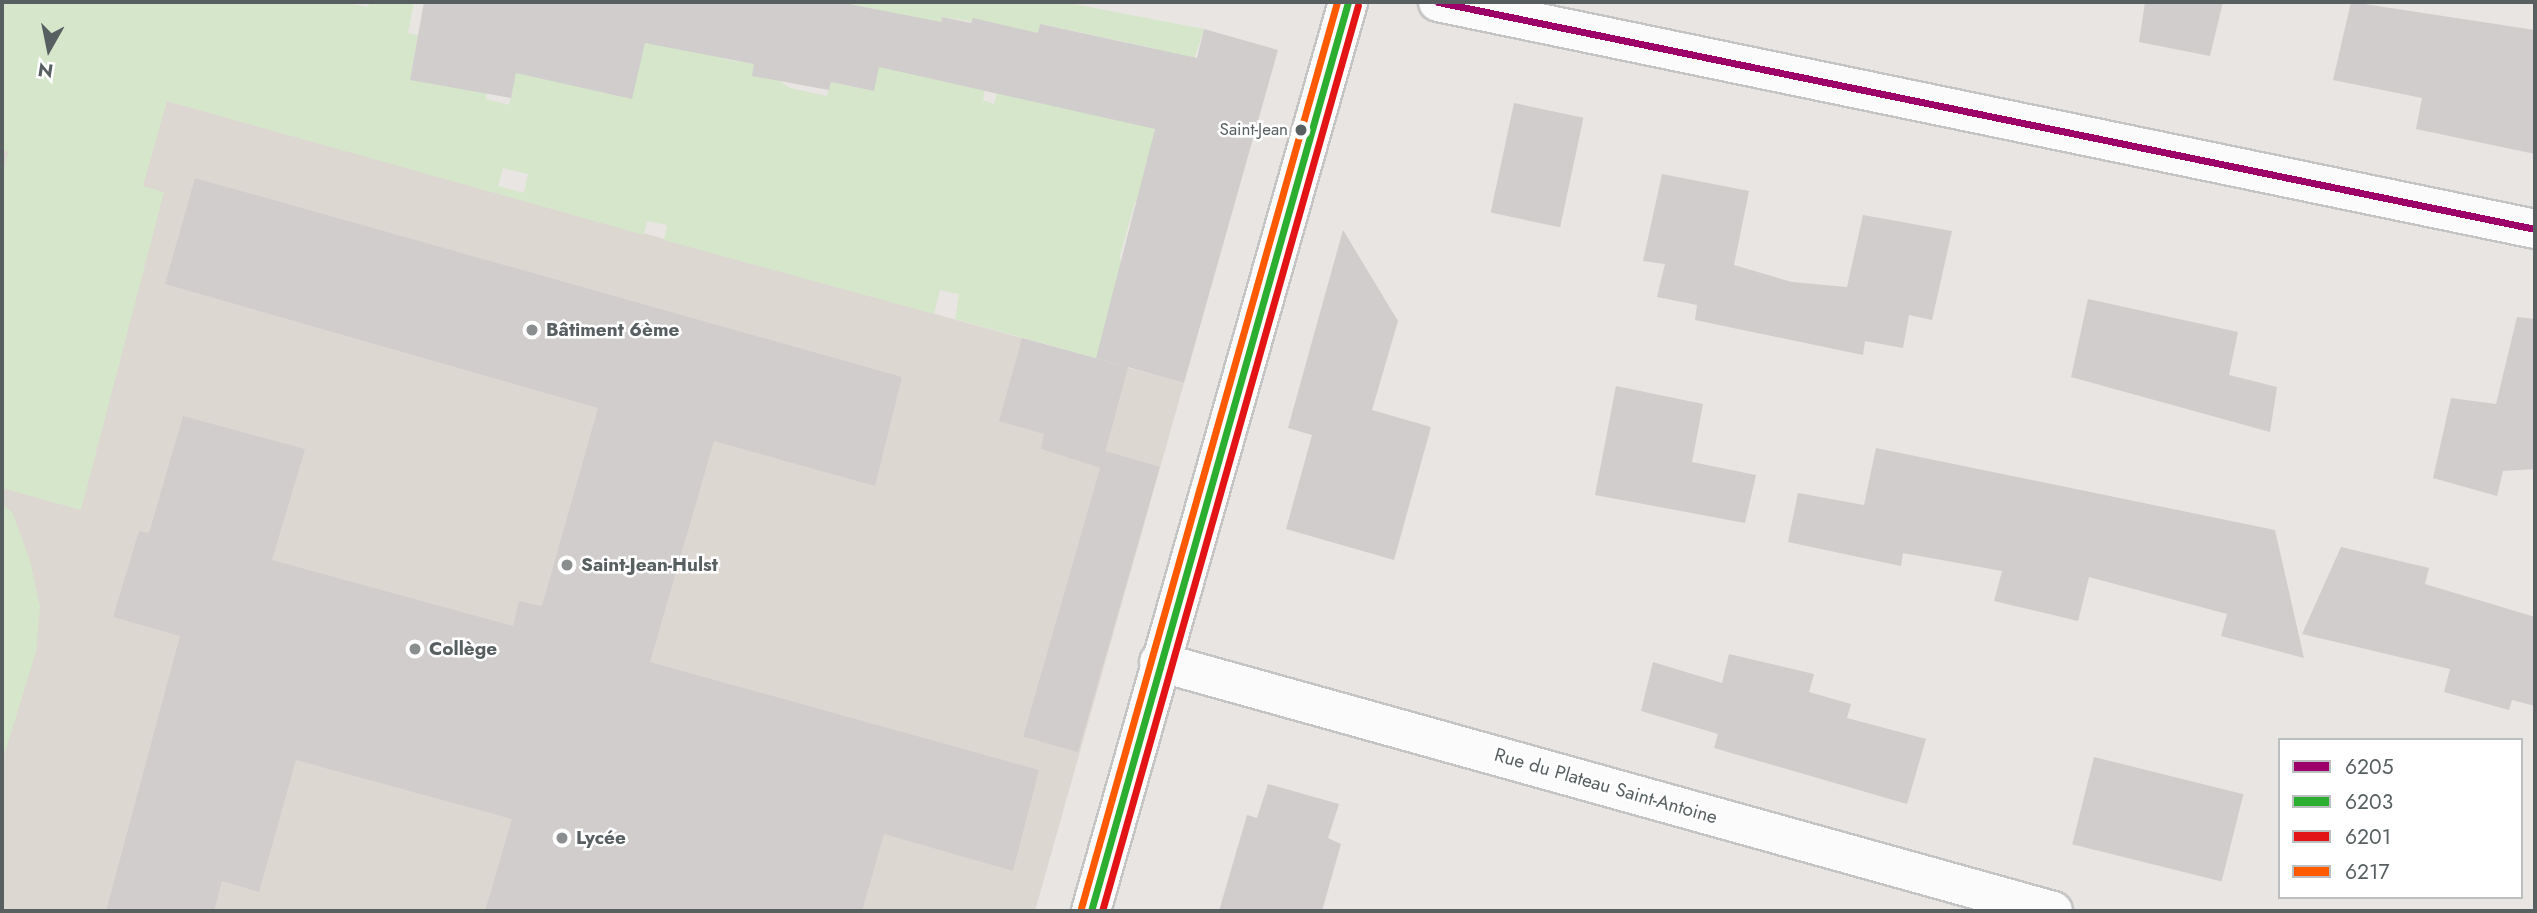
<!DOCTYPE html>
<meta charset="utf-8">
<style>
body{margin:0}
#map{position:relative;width:2537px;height:913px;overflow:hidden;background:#e8e5e2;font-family:Jost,sans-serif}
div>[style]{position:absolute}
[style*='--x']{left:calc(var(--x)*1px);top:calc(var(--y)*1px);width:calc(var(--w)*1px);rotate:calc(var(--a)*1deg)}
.education>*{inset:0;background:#ddd7d2}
.green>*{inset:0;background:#d6e6ca}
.building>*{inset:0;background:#d0cdcc;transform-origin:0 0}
.roads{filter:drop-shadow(2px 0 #c3c4c3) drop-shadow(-2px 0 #c3c4c3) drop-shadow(0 2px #c3c4c3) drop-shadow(0 -2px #c3c4c3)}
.street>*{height:38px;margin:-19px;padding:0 19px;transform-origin:19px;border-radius:19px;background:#fcfbfb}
.secondary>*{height:38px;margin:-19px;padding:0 19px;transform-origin:19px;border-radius:19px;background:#fcfbfb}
.bus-1>*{height:7px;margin:-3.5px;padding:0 3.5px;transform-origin:3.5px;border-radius:3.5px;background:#9e006a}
.bus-2>*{height:7px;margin:-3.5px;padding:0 3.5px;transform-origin:3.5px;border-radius:3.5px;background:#2caf30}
.bus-3>*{height:7px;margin:-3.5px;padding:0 3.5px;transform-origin:3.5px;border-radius:3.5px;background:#e21416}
.bus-4>*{height:7px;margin:-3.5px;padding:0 3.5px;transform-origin:3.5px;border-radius:3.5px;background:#ff5a00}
.dots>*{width:19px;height:19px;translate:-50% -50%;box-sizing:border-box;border:4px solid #fff;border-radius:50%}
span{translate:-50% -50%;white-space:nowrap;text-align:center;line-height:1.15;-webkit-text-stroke:5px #fff;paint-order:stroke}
.bus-label{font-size:17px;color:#575f61}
.right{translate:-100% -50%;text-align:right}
.poi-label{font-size:19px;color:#575f61;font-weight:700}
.left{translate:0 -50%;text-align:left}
.street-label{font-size:19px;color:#575f61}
.frame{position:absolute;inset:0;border:4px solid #575f61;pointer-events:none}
.legend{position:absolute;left:2278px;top:738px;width:245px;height:161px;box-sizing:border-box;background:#fff;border:2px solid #bcbfc0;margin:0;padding:9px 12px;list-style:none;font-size:21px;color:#575f61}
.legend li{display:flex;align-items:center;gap:14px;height:35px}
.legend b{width:35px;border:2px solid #bcbfc0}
.north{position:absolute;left:14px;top:14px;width:70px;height:70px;-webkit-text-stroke:5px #fff;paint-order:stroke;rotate:189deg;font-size:19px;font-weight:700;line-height:28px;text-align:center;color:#575f61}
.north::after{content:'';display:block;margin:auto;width:24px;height:32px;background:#575f61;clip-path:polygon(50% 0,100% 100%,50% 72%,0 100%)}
</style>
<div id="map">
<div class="education">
<div style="clip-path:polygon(167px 101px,1184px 383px,1035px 911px,2px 911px,2px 149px)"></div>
</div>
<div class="green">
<div style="clip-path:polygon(evenodd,2px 2px,343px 2px,368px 7px,370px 2px,414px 2px,408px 33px,418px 35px,410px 80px,488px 86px,486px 99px,509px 105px,521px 51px,492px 2px,563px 2px,546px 79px,648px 23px,653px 2px,735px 2px,724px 59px,754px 64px,790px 88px,827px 96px,831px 82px,874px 91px,877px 9px,839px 2px,1063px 2px,1204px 29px,1146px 204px,1135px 202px,1120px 256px,1137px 335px,1128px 367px,955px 319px,959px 294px,940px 290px,934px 314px,664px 240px,667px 225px,647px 221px,644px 235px,167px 101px,143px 186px,164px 192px,81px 510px,2px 488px,2px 178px,8px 152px,2px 149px,2px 2px,942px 17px,1015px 28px,994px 104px,983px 100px,985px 89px,930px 77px,942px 17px,2px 2px,1041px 24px,1157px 49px,1140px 125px,1027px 85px,1041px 24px,2px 2px,503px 168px,528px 174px,524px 193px,498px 186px,503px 168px)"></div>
<div style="clip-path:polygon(2px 504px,12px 512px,30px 560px,40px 608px,36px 652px,2px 762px)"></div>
</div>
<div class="building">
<div style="clip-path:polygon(424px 2px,839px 2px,941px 22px,942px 17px,971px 23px,973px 18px,1038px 33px,1040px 24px,1197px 58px,1204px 29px,1278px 50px,1184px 383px,1096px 358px,1155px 129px,879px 67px,874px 91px,831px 82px,829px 90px,752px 76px,754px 64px,645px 43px,632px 99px,516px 73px,511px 98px,410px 80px)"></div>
<div style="clip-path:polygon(2145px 2px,2223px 2px,2210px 56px,2139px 42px)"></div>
<div style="clip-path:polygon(2351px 2px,2535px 30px,2535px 154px,2416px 129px,2422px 98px,2333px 80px)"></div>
<div style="left:1514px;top:103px;width:71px;height:112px;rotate:12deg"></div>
<div style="clip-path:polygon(1662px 174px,1749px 191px,1734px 265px,1792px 282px,1847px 287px,1863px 215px,1952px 231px,1932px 320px,1909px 315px,1903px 348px,1865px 341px,1863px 355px,1695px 320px,1697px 305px,1657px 297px,1665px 264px,1643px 261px)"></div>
<div style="clip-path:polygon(195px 178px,902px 377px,875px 486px,714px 441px,650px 662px,1039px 770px,1013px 871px,884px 834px,862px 911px,485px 911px,512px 819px,296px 760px,259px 892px,222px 881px,214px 911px,106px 911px,180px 636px,113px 617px,139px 531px,149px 533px,183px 416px,305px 449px,272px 560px,513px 626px,519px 601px,542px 606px,598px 408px,165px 284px)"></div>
<div style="clip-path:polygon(1343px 230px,1398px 321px,1372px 410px,1431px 427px,1394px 560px,1286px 529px,1312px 435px,1288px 428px)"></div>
<div style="clip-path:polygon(2088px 299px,2238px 332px,2229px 375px,2277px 387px,2270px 432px,2071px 377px)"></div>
<div style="clip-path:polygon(2517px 317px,2535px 319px,2535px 469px,2503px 471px,2497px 496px,2433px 478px,2451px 398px,2496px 404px)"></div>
<div style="clip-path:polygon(1022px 338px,1128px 367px,1101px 468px,1041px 449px,1044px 434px,999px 421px)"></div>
<div style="clip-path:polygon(1616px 386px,1703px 404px,1692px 462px,1756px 475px,1745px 523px,1595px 495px)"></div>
<div style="clip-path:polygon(1876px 448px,2275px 530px,2304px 658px,2221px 636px,2227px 614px,2089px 577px,2078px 621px,1994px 601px,2002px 571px,1903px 553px,1901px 566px,1788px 542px,1798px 493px,1864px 505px)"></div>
<div style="left:1105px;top:451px;width:57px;height:297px;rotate:16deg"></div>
<div style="clip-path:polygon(2341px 547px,2429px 568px,2425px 584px,2535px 617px,2535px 706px,2512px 700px,2509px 710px,2444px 692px,2450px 669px,2302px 634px)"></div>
<div style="clip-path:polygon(1729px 654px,1814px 674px,1809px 692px,1851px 704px,1847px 718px,1926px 739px,1907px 804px,1714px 748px,1718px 734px,1641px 711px,1653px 662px,1722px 683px)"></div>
<div style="left:2094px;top:757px;width:154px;height:90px;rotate:14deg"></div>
<div style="clip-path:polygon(1268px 784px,1339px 804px,1328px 838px,1341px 844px,1322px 911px,1219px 911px,1247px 815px,1257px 818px)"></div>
</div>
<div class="roads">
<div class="street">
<div style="--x:1438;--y:2;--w:1120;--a:11.69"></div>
<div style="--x:1159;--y:662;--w:928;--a:15.56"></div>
</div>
<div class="secondary">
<div style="--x:1091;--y:911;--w:945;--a:-74.21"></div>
</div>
</div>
<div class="bus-1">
<div style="--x:1438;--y:2;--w:1120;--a:11.69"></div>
</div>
<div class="bus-2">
<div style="--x:1091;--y:911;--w:945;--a:-74.21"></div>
</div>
<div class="bus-3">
<div style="--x:1102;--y:911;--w:941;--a:-74.22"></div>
</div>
<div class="bus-4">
<div style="--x:1081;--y:908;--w:941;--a:-74.22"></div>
</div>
<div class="dots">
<div style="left:1301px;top:130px;background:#575f61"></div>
<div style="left:532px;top:330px;background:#8a8e8e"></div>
<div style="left:567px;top:565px;background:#8a8e8e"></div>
<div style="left:415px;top:649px;background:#8a8e8e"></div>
<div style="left:562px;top:838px;background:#8a8e8e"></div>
</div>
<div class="bus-label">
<span class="right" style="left:1288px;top:130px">Saint-Jean</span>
</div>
<div class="poi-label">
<span class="left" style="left:546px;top:330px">Bâtiment 6ème</span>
<span class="left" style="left:581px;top:565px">Saint-Jean-Hulst</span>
<span class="left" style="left:429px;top:649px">Collège</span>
<span class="left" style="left:576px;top:838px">Lycée</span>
</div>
<div class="street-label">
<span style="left:1606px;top:786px;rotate:16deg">Rue du Plateau Saint-Antoine</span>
</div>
<div class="frame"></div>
<ul class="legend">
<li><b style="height:9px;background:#9e006a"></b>6205</li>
<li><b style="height:9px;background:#2caf30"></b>6203</li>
<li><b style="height:9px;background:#e21416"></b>6201</li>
<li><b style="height:9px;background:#ff5a00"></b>6217</li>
</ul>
<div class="north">N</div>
</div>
